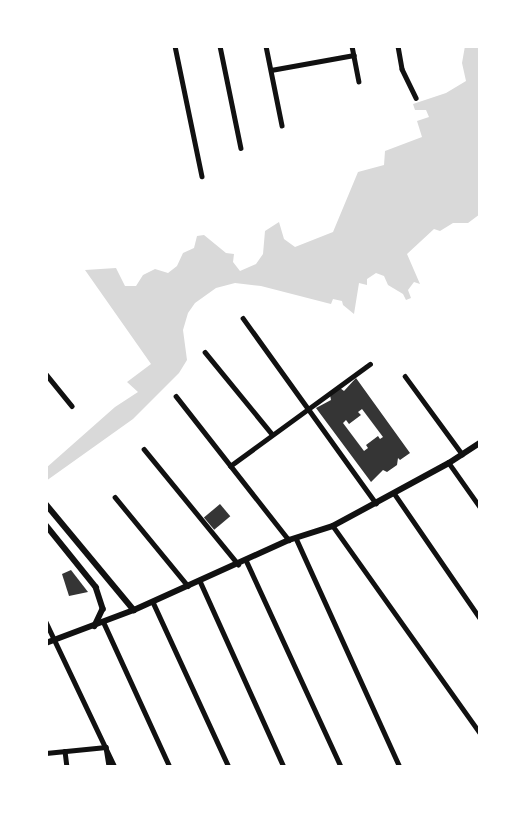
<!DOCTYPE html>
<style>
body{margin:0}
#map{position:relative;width:526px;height:813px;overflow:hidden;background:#fff;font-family:"Noto Sans",sans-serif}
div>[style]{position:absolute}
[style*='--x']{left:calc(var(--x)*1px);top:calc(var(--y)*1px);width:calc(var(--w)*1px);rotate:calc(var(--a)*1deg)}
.water>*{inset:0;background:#d9d9d9}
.building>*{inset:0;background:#353535;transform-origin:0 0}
.minor>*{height:4.5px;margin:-2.25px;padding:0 2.25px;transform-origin:2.25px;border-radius:2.25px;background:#111}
.tertiary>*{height:5.5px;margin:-2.75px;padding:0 2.75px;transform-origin:2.75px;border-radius:2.75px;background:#111}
span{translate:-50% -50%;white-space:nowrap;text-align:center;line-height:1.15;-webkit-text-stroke:5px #fff;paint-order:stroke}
.frame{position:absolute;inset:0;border:48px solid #fff;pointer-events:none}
</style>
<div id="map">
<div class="water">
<div style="clip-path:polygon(465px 46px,480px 46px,480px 214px,468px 223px,453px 223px,440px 231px,434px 229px,407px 254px,420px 284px,414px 282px,408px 290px,411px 298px,406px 300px,403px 294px,388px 285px,384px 276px,376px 273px,367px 279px,367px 285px,359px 283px,354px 314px,343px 305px,342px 301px,333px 299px,331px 304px,327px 303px,261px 286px,235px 283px,216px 288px,195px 303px,188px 313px,183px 330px,187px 360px,179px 373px,133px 419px,46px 481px,46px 468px,115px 407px,138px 392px,127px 382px,151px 364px,85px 270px,116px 268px,125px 286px,136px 286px,143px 275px,155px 269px,168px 273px,177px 266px,183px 253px,194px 248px,197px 236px,204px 235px,226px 253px,234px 254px,233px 262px,240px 271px,256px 264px,263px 254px,265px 231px,279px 222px,284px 239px,295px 247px,333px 232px,358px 172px,384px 165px,385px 151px,422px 137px,417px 121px,429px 117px,426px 110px,415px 110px,413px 104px,446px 93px,466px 81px,462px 63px)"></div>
</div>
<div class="building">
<div style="clip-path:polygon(evenodd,356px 378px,410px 453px,400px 460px,398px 458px,397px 465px,387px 472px,383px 470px,371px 482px,316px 408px,331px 400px,330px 395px,340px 388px,344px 391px,356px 378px,362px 409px,383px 437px,380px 439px,378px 436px,366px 445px,368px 448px,364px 451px,343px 423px,346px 420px,349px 424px,361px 415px,358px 412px,362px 409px)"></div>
<div style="left:220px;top:504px;width:16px;height:21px;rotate:50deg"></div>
<div style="clip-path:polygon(71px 570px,88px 592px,69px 596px,62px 574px)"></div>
</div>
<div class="minor">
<div style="--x:175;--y:46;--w:133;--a:78.3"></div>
<div style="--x:220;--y:46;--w:104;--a:78.4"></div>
<div style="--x:266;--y:46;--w:81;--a:78.6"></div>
<div style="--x:352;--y:46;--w:36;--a:79"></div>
<div style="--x:398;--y:46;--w:23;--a:80"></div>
<div style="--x:402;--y:69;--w:32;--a:64"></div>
<div style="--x:271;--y:70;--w:84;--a:-10.2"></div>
<div style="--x:243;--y:318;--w:228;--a:54.3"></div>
<div style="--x:205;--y:352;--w:106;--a:50.7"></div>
<div style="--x:46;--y:374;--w:41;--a:50.9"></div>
<div style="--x:405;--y:376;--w:97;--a:53.8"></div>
<div style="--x:176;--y:396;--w:183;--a:51.9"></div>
<div style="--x:144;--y:449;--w:149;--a:50.7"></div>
<div style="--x:449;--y:463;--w:54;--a:54.8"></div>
<div style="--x:230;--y:466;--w:173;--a:-36.1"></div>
<div style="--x:394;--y:493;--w:152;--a:55.5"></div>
<div style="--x:115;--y:497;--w:115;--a:50.6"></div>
<div style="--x:333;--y:526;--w:254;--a:54.6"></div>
<div style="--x:296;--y:538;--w:252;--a:65.6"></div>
<div style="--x:246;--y:560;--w:228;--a:65.3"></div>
<div style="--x:200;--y:581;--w:204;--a:65.7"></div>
<div style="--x:153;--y:602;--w:182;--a:65.3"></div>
<div style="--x:46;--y:622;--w:161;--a:64.6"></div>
<div style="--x:104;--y:623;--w:158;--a:65.4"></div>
<div style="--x:65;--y:751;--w:16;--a:83"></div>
<div style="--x:46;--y:753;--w:60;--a:-5.7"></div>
<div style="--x:106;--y:747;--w:20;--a:81"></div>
</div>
<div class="tertiary">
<div style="--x:46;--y:504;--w:138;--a:50.3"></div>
<div style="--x:46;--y:525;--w:80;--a:51.1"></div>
<div style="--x:96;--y:587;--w:23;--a:72"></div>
<div style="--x:103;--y:609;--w:19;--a:115"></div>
<div style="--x:46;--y:643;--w:94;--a:-20.6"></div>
<div style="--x:134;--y:610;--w:170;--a:-24.3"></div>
<div style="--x:289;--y:540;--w:46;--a:-17.7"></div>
<div style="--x:333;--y:526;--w:132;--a:-28.5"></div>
<div style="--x:449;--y:463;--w:37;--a:-33"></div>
</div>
<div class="frame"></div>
</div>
